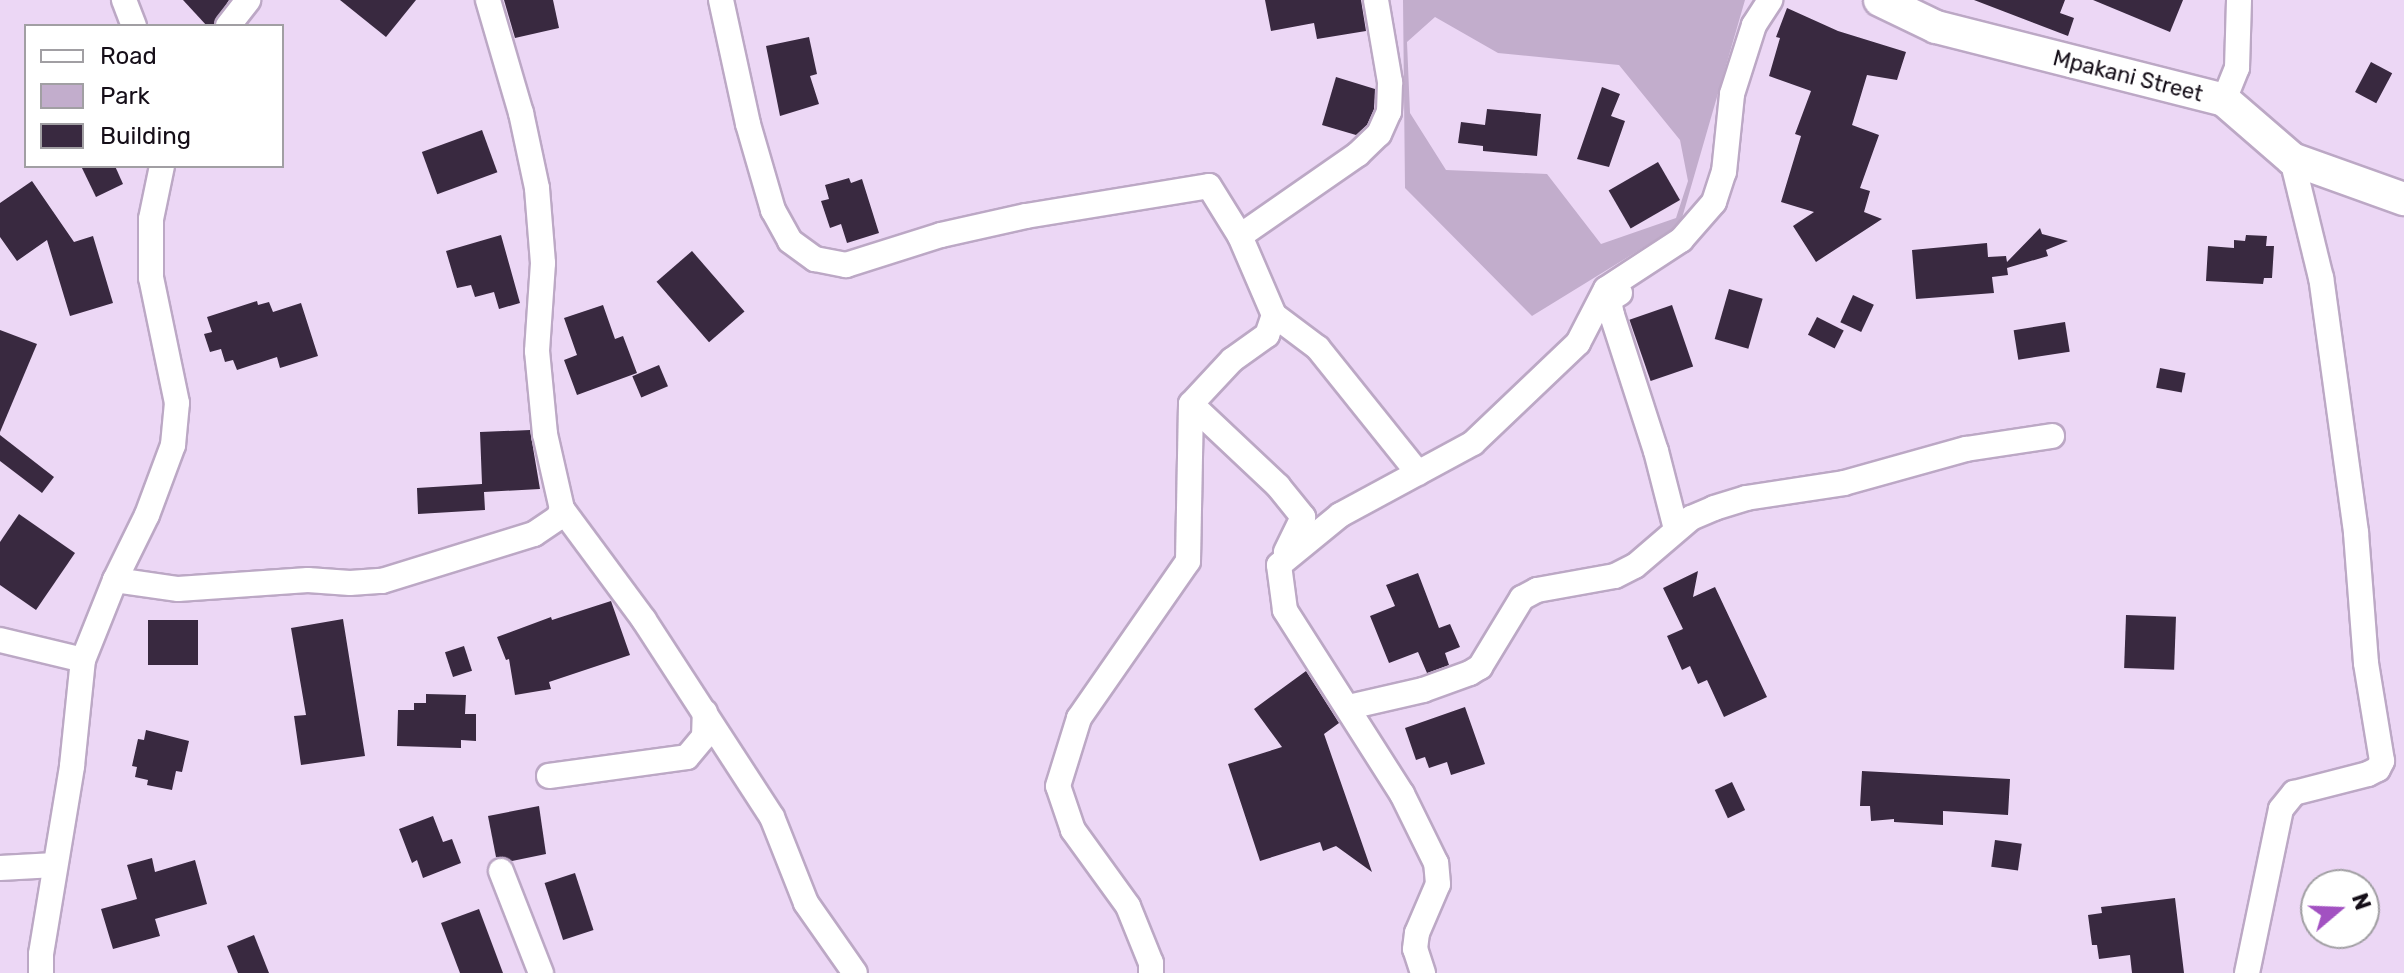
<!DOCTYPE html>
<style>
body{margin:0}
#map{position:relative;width:2404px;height:973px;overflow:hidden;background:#ecd7f5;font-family:Rubik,sans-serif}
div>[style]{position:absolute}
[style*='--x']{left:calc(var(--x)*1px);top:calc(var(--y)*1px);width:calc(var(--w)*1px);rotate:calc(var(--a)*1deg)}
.green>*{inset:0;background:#c2adcc}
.building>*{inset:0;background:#392940;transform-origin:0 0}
.roads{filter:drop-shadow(2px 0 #bca8c5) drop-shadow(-2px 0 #bca8c5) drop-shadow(0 2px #bca8c5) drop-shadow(0 -2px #bca8c5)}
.minor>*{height:24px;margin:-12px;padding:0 12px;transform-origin:12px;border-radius:12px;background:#fff}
.tertiary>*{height:32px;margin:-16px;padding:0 16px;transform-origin:16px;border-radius:16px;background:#fff}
span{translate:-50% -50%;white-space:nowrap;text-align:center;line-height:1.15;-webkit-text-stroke:8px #fff;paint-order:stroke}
.street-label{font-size:22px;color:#150e18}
.legend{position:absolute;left:24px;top:24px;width:260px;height:144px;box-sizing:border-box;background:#fff;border:2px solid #a19fa3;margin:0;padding:10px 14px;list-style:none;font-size:24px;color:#150e18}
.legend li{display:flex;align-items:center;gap:16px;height:40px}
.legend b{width:40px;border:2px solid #a19fa3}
.north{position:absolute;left:2300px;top:869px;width:80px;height:80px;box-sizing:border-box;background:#fff;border:2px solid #a19fa3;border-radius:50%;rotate:71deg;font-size:22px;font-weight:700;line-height:32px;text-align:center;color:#150e18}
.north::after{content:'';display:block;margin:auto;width:28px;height:36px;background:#a251c1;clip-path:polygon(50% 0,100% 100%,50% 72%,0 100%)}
</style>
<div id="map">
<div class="green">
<div style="clip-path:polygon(evenodd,1403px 0,1745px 0,1680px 225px,1532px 316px,1405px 188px,1403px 0,1435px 17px,1498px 53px,1619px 65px,1680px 140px,1688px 181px,1676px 218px,1601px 244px,1547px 174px,1446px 170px,1410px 113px,1407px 42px,1435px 17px)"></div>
</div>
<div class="building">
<div style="clip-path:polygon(183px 0,229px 0,213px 26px,207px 26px)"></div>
<div style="clip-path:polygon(340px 0,416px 0,386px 37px)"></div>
<div style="clip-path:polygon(504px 0,553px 0,559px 28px,515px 38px)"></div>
<div style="clip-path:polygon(1265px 0,1361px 0,1366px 31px,1317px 39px,1314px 23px,1271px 31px)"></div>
<div style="clip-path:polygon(1974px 0,2065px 0,2060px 13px,2074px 18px,2068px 36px)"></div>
<div style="clip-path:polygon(2093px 0,2183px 0,2170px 32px)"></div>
<div style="clip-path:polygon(1787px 8px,1838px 31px,1906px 52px,1897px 80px,1867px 75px,1852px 125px,1879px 135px,1860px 188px,1870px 191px,1864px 212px,1882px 219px,1816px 262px,1793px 226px,1814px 212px,1781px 202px,1801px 136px,1795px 134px,1811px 91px,1769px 76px,1780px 38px,1776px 37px)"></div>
<div style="clip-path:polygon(809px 37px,817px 74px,810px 76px,819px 104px,780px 116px,766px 46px)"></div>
<div style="left:2371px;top:62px;width:24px;height:34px;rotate:28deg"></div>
<div style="clip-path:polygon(1336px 77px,1375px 89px,1374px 109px,1367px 125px,1356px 135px,1322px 125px)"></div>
<div style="clip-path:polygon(1602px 87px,1620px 94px,1611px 116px,1625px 121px,1609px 167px,1577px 159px)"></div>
<div style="clip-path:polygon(1487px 109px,1541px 114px,1537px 156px,1483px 151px,1483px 146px,1458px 143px,1461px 122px,1485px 125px)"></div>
<div style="left:482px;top:130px;width:45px;height:64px;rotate:70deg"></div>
<div style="left:1658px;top:162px;width:44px;height:57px;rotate:60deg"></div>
<div style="clip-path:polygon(81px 166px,115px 166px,123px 184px,96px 197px)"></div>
<div style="clip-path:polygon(849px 178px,851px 183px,862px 179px,879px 233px,847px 243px,841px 224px,830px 228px,821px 201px,829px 199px,825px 185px)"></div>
<div style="clip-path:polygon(32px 181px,74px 242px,93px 236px,113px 303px,70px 316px,47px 240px,17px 261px,0 237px,0 203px)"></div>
<div style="clip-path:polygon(2040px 228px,2042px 234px,2068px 241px,2046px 250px,2048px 256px,2007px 268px,2008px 275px,1992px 277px,1994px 293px,1916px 299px,1912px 250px,1987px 243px,1988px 257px,2006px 256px,2007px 262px)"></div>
<div style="clip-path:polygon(501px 235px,520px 303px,499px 309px,494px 292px,475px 297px,471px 285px,457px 288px,446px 251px)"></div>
<div style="clip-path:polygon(2246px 235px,2267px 236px,2266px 246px,2274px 246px,2272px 278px,2264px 278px,2263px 284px,2206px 281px,2208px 246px,2234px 248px,2234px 240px,2245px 241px)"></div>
<div style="left:692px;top:251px;width:80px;height:47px;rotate:49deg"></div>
<div style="left:1729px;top:289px;width:35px;height:52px;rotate:16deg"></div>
<div style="left:1853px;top:295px;width:23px;height:30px;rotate:25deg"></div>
<div style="clip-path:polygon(257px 301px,258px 305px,269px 302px,273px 312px,301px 303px,318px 356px,280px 368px,277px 357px,237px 370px,233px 360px,225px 362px,221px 349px,210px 352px,204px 334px,212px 332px,207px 317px)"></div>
<div style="clip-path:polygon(603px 305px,615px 339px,623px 336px,637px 373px,577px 395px,564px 360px,577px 355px,564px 318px)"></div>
<div style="left:1672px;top:305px;width:65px;height:45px;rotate:71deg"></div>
<div style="left:1817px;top:317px;width:30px;height:20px;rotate:27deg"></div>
<div style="left:2065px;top:322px;width:30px;height:52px;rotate:81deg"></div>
<div style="clip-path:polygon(0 330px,37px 344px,0 432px)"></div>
<div style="left:659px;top:365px;width:23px;height:29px;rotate:67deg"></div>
<div style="left:2160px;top:368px;width:26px;height:20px;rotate:11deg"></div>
<div style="clip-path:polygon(530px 430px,540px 489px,484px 492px,485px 510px,418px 514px,417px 488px,482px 484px,480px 432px)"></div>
<div style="clip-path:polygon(0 435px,54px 477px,42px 493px,0 461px)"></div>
<div style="clip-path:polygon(19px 514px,75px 553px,36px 610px,0 585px,0 542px)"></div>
<div style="clip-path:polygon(1698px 571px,1693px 597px,1715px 587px,1767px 697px,1724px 717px,1707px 680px,1698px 684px,1690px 666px,1682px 670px,1667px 636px,1683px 629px,1663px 588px)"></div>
<div style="clip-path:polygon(1418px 573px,1439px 628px,1450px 624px,1460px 647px,1445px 653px,1449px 665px,1427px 673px,1418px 652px,1389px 663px,1370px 616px,1395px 606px,1386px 585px)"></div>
<div style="clip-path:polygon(611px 601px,630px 655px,549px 682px,551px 689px,515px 695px,509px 659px,506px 660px,497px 637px,551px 617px,552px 620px)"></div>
<div style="left:2126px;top:615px;width:50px;height:53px;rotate:2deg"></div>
<div style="clip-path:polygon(343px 619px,365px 756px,301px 765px,294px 716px,306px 715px,291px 628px)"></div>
<div style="left:148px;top:620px;width:50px;height:45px"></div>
<div style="left:464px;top:646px;width:26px;height:20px;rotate:72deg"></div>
<div style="clip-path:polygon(1306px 671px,1339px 723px,1324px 734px,1372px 872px,1336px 846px,1323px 851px,1320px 842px,1260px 861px,1228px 764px,1282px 747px,1254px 709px)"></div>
<div style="clip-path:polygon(426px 694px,466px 695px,465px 714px,476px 714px,476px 741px,461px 740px,461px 748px,397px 746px,398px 710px,414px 710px,414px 703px,426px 703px)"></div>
<div style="clip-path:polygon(1465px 707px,1485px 764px,1451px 775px,1447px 762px,1429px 768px,1425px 757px,1416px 760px,1405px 728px)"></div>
<div style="clip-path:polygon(146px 730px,189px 741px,182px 772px,176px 771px,172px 790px,147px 785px,148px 780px,135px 777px,137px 767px,132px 766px,138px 739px,144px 740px)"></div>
<div style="clip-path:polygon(1862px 771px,2010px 779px,2008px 815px,1943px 811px,1943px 825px,1894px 822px,1894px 819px,1871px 821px,1870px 806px,1860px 806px)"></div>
<div style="left:1732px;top:782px;width:31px;height:19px;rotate:65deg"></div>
<div style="clip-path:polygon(539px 806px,546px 854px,512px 861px,496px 857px,488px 816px)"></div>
<div style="clip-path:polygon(433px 816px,443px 842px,452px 839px,461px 863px,423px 878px,417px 860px,412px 863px,399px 829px)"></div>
<div style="left:1995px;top:840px;width:27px;height:27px;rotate:8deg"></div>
<div style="clip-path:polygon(152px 858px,155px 872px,195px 860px,207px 904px,155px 919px,160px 936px,113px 949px,101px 909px,137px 899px,127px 865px)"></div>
<div style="left:575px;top:873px;width:60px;height:32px;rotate:72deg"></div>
<div style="clip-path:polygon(2175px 898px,2184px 973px,2132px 973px,2130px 955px,2099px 959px,2097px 945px,2092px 945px,2088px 915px,2102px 913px,2101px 907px)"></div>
<div style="clip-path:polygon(479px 909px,503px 973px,460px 973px,441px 923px)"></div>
<div style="clip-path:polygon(254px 935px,269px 973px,238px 973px,227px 946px)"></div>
</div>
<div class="roads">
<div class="minor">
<div style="--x:124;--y:0;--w:28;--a:69"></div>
<div style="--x:721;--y:0;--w:127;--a:77.7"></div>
<div style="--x:748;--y:124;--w:90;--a:73.8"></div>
<div style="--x:773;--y:210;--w:35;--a:61"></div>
<div style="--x:790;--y:241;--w:31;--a:36"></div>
<div style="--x:815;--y:259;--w:32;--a:11"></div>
<div style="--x:846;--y:265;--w:100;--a:-17.5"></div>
<div style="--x:941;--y:235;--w:87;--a:-12.6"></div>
<div style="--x:1026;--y:216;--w:185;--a:-9.3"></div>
<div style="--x:1209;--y:186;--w:59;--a:58.2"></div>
<div style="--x:1240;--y:236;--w:86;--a:66.7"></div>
<div style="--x:1274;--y:315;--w:21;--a:109"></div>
<div style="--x:1267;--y:335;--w:43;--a:144.5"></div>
<div style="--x:1232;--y:360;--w:60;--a:133"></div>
<div style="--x:1191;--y:404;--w:120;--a:43.3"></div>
<div style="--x:1278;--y:486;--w:40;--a:51"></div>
<div style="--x:1303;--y:517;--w:39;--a:116"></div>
<div style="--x:228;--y:26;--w:33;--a:-52"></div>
<div style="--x:2224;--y:100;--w:35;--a:-68"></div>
<div style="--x:2237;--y:68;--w:68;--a:-88.3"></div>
<div style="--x:1240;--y:236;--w:144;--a:-34.8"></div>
<div style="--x:1358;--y:154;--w:29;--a:-44"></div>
<div style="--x:1379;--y:134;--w:24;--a:-66"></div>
<div style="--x:1389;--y:112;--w:30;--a:-88"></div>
<div style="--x:1390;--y:82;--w:83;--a:-99.7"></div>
<div style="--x:1620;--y:293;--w:13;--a:148"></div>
<div style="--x:1609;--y:300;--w:15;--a:79"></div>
<div style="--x:1612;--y:315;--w:143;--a:72.1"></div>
<div style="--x:1656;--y:451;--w:81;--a:75.6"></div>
<div style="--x:1274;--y:315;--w:55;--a:36.9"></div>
<div style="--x:1318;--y:348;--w:160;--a:51.3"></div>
<div style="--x:562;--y:509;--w:138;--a:53.5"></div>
<div style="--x:644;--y:620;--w:235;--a:57"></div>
<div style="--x:772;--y:817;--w:92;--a:68.4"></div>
<div style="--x:806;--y:903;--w:85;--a:55"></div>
<div style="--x:115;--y:580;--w:64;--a:8.1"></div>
<div style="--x:178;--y:589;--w:130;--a:-4"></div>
<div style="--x:308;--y:580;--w:42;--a:4.1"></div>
<div style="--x:350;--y:583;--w:32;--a:-4"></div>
<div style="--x:382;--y:581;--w:159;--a:-17.2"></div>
<div style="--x:534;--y:534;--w:29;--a:-34"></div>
<div style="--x:558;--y:518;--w:10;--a:-66"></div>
<div style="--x:562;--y:509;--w:77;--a:-102.8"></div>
<div style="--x:545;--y:434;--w:83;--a:-95.5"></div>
<div style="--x:537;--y:351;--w:88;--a:-86.1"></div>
<div style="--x:543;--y:263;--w:75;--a:-94.6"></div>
<div style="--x:537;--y:188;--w:77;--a:-102"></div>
<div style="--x:521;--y:113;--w:118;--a:-106.3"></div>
<div style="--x:0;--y:640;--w:85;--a:13.5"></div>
<div style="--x:1349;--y:707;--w:76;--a:-12.9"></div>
<div style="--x:1423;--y:690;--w:50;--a:-19.9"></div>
<div style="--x:1470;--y:673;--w:12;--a:-31"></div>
<div style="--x:1480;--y:667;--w:81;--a:-58.7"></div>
<div style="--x:1522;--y:598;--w:17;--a:-28"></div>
<div style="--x:1537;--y:590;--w:79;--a:-10.2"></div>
<div style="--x:1615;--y:576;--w:22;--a:-27"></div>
<div style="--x:1635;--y:566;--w:74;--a:-40.6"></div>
<div style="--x:1691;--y:518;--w:25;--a:-23"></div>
<div style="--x:1714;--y:508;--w:34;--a:-17"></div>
<div style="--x:1746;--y:498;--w:99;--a:-8.7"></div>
<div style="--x:1844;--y:483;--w:127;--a:-15.6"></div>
<div style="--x:1966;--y:449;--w:87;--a:-8.6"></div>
<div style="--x:549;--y:776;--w:139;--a:-7.8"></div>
<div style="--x:687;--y:757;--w:26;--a:-50"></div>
<div style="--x:704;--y:737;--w:25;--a:-88"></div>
<div style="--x:0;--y:868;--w:55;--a:-3.1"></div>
<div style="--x:501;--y:871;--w:110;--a:68.6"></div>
<div style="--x:41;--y:973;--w:19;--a:-90"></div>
<div style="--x:41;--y:954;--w:191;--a:-80.6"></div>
<div style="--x:72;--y:766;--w:107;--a:-84.1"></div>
<div style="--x:83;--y:660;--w:86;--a:-68.2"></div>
<div style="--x:115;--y:580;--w:72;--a:-63.8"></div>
<div style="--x:147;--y:515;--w:75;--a:-69.6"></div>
<div style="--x:173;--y:445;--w:42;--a:-84.6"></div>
<div style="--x:177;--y:403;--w:128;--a:-101.7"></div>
<div style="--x:151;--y:278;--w:59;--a:-90"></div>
<div style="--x:151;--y:219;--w:54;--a:-78.3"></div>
<div style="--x:1151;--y:973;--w:10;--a:-90"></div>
<div style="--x:1151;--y:963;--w:61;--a:-112"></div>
<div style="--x:1128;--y:906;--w:94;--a:-125.9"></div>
<div style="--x:1073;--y:830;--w:46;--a:-108.8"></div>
<div style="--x:1058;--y:786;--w:71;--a:-72.8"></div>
<div style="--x:1079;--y:718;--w:191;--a:-55.2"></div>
<div style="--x:1188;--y:561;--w:157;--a:-88.9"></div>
<div style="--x:1423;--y:973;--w:25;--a:-108"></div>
<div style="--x:1415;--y:949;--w:16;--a:-83"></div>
<div style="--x:1417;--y:933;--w:53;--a:-66.8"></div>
<div style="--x:1438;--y:884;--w:21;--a:-95"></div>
<div style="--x:1436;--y:863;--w:77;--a:-116.2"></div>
<div style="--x:1402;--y:794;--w:218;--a:-122.5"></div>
<div style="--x:1285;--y:610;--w:45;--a:-97.6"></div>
<div style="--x:1279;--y:565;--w:79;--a:-39.3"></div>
<div style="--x:1340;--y:515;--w:151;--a:-28.4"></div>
<div style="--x:1473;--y:443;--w:145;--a:-43.6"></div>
<div style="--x:1578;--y:343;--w:61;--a:-62.6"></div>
<div style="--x:1606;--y:289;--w:90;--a:-33.2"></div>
<div style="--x:1681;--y:240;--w:50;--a:-49"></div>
<div style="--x:1714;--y:202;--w:32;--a:-72"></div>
<div style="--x:1724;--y:172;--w:78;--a:-84.1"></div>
<div style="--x:1732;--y:94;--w:72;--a:-72.3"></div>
<div style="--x:1754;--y:25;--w:30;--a:-57"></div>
<div style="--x:2247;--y:973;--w:167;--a:-78.3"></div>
<div style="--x:2281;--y:809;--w:21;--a:-51"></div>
<div style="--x:2294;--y:793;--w:76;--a:-14.4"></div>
<div style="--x:2368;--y:774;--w:11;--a:-27"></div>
<div style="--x:2378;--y:769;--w:9;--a:-63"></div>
<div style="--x:2382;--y:761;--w:99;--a:-99.3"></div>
<div style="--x:2366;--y:663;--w:131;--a:-94.4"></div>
<div style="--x:2356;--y:532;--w:256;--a:-97.8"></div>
<div style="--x:2321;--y:278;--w:122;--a:-103.7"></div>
</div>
<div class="tertiary">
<div style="--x:1880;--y:0;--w:62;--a:25.7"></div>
<div style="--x:1936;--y:27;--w:297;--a:14.2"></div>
<div style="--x:2224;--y:100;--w:90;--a:40.9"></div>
<div style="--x:2292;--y:159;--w:119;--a:19.7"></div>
</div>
</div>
<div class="street-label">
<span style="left:2128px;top:76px;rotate:14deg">Mpakani Street</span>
</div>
<ul class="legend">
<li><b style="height:10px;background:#fff"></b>Road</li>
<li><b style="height:22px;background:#c2adcc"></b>Park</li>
<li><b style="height:22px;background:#392940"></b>Building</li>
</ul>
<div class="north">N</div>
</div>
